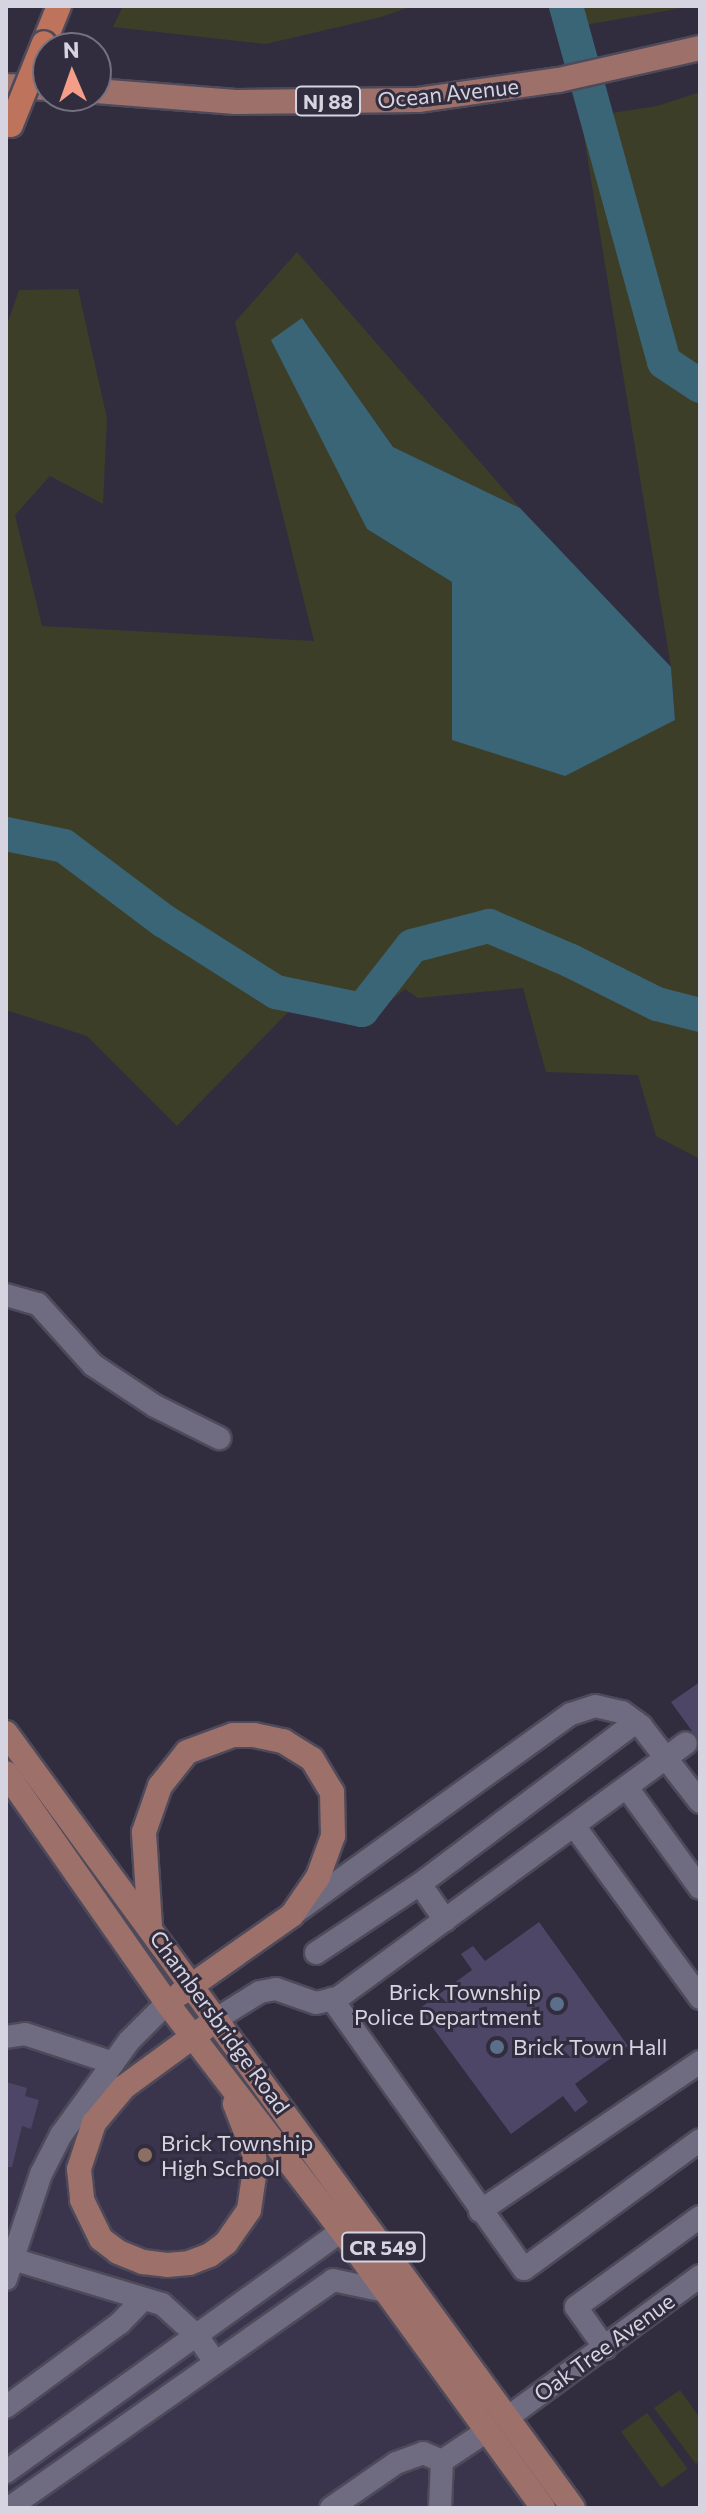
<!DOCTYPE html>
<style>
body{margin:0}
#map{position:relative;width:706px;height:2514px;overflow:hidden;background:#312d3f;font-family:Commissioner,sans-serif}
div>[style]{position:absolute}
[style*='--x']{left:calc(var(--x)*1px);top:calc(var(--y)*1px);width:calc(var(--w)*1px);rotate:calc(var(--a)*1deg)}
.built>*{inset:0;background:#3a354d}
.green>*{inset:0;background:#3d3e27;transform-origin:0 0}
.water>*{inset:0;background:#396576}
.river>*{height:34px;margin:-17px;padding:0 17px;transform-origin:17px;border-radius:17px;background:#396576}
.building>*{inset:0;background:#4d4667}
.roads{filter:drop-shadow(2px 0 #4e4a5a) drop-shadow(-2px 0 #4e4a5a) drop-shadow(0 2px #4e4a5a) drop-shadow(0 -2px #4e4a5a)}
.minor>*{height:22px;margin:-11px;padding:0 11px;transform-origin:11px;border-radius:11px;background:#6f6b80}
.major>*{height:24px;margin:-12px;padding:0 12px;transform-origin:12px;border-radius:12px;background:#9e706a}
.highway>*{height:24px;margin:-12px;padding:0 12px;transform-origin:12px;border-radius:12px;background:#be735c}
.bridges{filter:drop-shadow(2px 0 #4e4a5a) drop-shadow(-2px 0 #4e4a5a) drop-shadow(0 2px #4e4a5a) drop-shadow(0 -2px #4e4a5a)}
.highway-bridge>*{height:24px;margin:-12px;padding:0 12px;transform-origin:12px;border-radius:12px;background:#be735c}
.dots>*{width:22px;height:22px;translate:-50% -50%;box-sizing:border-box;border:4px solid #312d3f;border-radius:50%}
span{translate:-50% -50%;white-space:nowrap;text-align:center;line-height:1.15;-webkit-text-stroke:6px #312d3f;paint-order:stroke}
.shield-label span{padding:2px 6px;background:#312d3f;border:2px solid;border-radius:6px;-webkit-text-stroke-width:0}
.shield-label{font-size:20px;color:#d6d4e0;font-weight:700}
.street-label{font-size:22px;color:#d6d4e0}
.poi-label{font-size:22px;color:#d6d4e0}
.right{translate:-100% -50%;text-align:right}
.left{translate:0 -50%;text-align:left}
.frame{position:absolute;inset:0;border:8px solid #d6d4e0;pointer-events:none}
.north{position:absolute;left:32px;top:32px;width:80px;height:80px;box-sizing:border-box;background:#312d3f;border:2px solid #73707f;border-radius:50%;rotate:358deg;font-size:22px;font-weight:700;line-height:32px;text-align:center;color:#d6d4e0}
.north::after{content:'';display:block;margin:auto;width:28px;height:36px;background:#f49e89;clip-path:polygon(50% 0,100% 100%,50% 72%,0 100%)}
</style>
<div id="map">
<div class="built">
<div style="clip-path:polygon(19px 1790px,543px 2508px,6px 2508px,6px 1800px)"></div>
</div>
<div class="green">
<div style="clip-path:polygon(123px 6px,413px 6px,381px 17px,266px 44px,113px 27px)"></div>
<div style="clip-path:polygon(548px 6px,694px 6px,556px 30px)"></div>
<div style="clip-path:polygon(700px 92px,700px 1159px,656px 1136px,638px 1075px,546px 1072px,523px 988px,418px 998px,405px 989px,391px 1000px,295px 1005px,177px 1126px,87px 1036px,6px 1010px,6px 328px,19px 290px,78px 289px,107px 418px,103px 504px,50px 476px,15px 515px,42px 626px,314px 641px,235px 322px,297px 252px,520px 508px,393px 447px,302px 318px,367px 529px,452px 582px,452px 739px,675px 720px,671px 667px,581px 118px,657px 106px)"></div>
<div style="clip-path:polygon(680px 2390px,700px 2418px,700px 2461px,696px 2464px,654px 2408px)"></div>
<div style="left:647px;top:2413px;width:69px;height:32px;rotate:54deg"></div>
</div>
<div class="water">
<div style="clip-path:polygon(302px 318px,393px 447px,520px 508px,671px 667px,675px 720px,565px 776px,452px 740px,452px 582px,367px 529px,271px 340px)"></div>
</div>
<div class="river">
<div style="--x:566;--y:6;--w:369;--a:74.6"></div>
<div style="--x:664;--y:362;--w:43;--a:33.7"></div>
<div style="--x:6;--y:834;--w:59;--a:11.7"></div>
<div style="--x:64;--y:846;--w:125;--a:36.9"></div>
<div style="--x:164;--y:921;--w:133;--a:32.4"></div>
<div style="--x:276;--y:992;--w:88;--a:11.8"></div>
<div style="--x:362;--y:1010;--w:81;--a:-52"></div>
<div style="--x:412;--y:946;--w:80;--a:-14.6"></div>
<div style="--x:489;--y:926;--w:89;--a:23.1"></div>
<div style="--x:571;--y:961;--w:96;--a:26.6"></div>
<div style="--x:657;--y:1004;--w:44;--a:14.3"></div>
</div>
<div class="building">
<div style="clip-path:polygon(700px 1682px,700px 1742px,671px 1702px)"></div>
<div style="clip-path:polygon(539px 1922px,628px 2046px,575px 2084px,588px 2102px,575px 2112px,563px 2096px,511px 2134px,419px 2009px,472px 1970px,461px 1954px,473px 1946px,485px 1961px)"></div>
<div style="clip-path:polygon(6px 2082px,27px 2088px,25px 2096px,39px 2100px,31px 2129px,22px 2126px,12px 2167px,6px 2167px)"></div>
</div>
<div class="roads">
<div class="minor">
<div style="--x:6;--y:1295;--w:33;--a:16"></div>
<div style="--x:38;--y:1304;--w:82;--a:48"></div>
<div style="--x:93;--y:1365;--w:74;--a:33.5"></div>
<div style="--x:155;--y:1406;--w:72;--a:26.6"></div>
<div style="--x:628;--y:1789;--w:122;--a:54"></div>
<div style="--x:575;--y:1827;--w:212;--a:53.8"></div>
<div style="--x:420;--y:1884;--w:270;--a:-36.9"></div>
<div style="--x:296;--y:1912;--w:339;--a:-35.8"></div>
<div style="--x:571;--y:1714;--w:25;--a:-18"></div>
<div style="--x:595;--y:1706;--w:28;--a:13"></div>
<div style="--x:622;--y:1712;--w:24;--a:36"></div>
<div style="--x:641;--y:1726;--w:96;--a:52.2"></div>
<div style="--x:316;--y:1953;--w:125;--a:-33.6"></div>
<div style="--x:420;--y:1884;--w:44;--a:55.2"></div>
<div style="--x:332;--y:1999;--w:331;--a:54.6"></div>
<div style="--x:524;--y:2269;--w:218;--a:-36.2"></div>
<div style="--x:218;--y:2018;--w:49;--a:-31.8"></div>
<div style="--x:260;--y:1992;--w:16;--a:-11"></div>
<div style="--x:276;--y:1989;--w:42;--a:19.3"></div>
<div style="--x:316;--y:2003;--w:23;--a:-13"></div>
<div style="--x:338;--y:1998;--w:431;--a:-36.2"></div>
<div style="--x:6;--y:2037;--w:19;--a:-9"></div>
<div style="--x:25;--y:2034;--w:93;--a:18.2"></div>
<div style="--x:480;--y:2211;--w:266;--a:-34.1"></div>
<div style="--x:6;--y:2257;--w:163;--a:16.8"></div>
<div style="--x:162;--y:2304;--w:47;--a:42.4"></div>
<div style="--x:197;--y:2336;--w:32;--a:55"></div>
<div style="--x:6;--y:2279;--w:111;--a:-71.6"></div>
<div style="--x:41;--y:2174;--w:44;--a:-62.9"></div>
<div style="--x:61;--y:2135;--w:116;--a:-54.1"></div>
<div style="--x:129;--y:2041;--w:54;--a:-45"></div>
<div style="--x:605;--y:2348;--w:50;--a:-125.3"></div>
<div style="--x:576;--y:2307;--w:153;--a:-36"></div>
<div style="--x:6;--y:2407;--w:142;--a:-36.4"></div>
<div style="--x:120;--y:2323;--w:33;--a:-46"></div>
<div style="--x:507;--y:2418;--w:240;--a:-36.3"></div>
<div style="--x:442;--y:2461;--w:54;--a:-33.7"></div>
<div style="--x:6;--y:2472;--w:413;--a:-35.7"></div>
<div style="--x:9;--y:2508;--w:396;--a:-35.1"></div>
<div style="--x:333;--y:2280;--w:53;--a:11.9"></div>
<div style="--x:331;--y:2508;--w:79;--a:-34.7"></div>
<div style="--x:396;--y:2463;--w:29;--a:-20"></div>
<div style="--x:423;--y:2453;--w:21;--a:23"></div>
<div style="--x:440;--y:2508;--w:47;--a:-87.6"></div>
</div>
<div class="major">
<div style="--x:6;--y:86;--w:42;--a:2.7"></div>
<div style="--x:96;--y:91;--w:140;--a:4.5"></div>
<div style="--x:236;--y:102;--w:182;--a:-0.6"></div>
<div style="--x:418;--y:100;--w:142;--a:-8.1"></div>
<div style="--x:559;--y:80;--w:145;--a:-12.8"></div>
<div style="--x:6;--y:1733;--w:960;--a:53.81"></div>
<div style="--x:6;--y:1773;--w:281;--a:55"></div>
<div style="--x:167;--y:2003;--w:287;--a:52.5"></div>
<div style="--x:342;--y:2231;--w:342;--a:54"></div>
<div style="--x:150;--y:1926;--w:94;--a:-93.7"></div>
<div style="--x:144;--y:1832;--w:49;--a:-70.8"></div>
<div style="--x:160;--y:1786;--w:43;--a:-51.5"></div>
<div style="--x:187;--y:1752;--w:49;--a:-20.3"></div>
<div style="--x:233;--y:1735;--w:21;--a:0"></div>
<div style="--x:254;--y:1735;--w:30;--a:12"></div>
<div style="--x:283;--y:1741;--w:34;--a:32"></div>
<div style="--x:312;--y:1759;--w:39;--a:59"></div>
<div style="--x:332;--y:1792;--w:44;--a:88.7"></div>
<div style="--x:333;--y:1836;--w:44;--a:110.1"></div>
<div style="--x:318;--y:1877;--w:46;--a:124.4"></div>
<div style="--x:292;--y:1915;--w:136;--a:144.9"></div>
<div style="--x:206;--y:2027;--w:102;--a:143.8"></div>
<div style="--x:124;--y:2087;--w:47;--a:129.8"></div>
<div style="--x:94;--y:2123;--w:48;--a:108.1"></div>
<div style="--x:79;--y:2169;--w:31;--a:84"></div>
<div style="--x:82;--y:2200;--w:43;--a:64"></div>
<div style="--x:101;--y:2239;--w:21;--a:37"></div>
<div style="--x:118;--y:2252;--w:27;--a:22"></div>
<div style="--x:143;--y:2262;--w:24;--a:7"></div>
<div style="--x:167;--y:2265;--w:22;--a:-5"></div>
<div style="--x:189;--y:2263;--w:22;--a:-21"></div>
<div style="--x:210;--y:2255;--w:20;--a:-37"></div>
<div style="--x:226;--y:2243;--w:40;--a:-55.1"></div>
<div style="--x:249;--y:2210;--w:41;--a:-81.7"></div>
<div style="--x:255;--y:2169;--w:16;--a:-94"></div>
<div style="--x:254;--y:2153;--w:53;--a:-111.2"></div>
</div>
<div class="highway">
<div style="--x:44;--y:43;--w:40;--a:-68"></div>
</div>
</div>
<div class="bridges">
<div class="highway-bridge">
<div style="--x:11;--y:125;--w:88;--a:-68.1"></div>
</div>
</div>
<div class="dots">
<div style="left:557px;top:2004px;background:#5c6f8a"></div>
<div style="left:497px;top:2047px;background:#5c6f8a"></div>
<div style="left:145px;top:2155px;background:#8d6e63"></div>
</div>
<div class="shield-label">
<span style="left:328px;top:101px">NJ 88</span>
<span style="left:383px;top:2247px">CR 549</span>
</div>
<div class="street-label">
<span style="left:448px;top:93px;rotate:-6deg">Ocean Avenue</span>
<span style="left:220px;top:2022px;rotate:54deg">Chambersbridge Road</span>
<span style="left:604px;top:2347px;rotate:-36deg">Oak Tree Avenue</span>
</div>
<div class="poi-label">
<span class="right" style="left:541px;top:2004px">Brick Township<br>Police Department</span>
<span class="left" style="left:513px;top:2047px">Brick Town Hall</span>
<span class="left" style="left:161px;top:2155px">Brick Township<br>High School</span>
</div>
<div class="frame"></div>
<div class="north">N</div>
</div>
